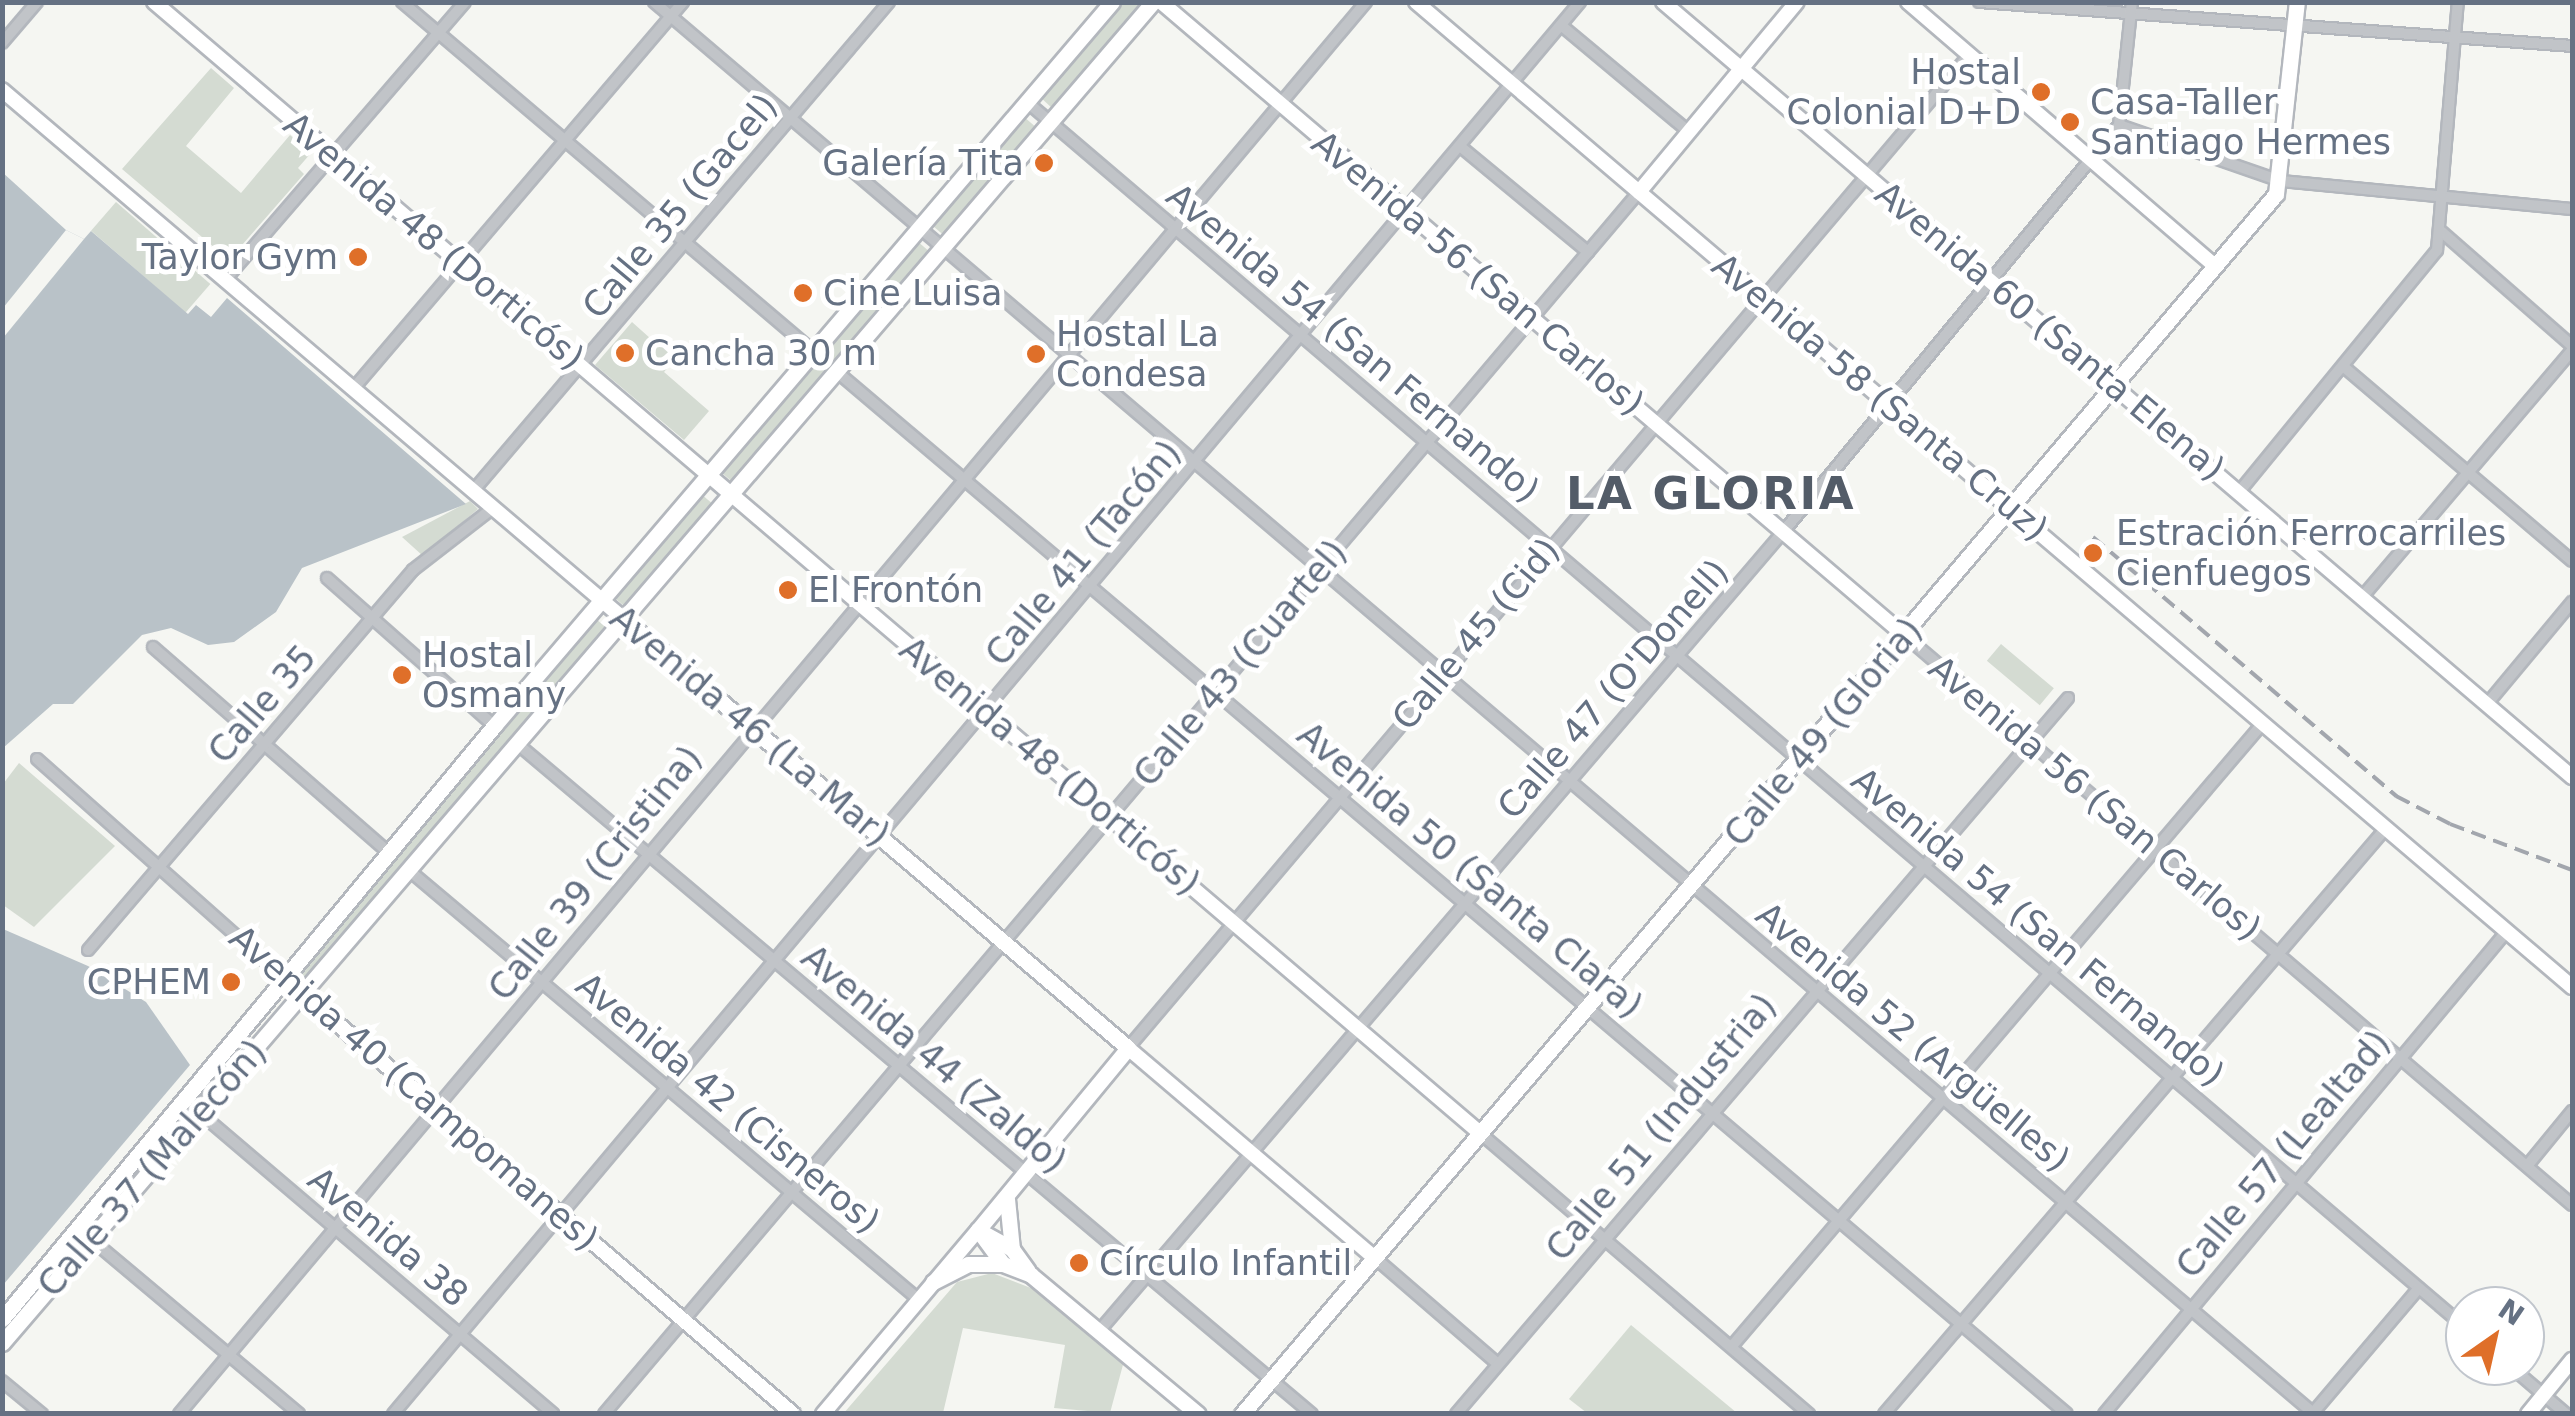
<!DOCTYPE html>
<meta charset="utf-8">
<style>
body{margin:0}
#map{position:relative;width:2575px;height:1416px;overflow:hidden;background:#f5f6f2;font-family:"DejaVu Sans",sans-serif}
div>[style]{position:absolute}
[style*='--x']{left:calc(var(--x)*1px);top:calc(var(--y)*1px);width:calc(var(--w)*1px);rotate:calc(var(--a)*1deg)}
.green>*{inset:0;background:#d4dbd2;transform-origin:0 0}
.water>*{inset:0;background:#b9c2c8}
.pier>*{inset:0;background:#f5f6f2}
.roads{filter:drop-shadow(2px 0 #b3b7bd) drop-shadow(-2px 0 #b3b7bd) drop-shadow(0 2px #b3b7bd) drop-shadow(0 -2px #b3b7bd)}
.street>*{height:10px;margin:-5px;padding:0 5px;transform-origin:5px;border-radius:5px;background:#c1c4c8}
.secondary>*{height:14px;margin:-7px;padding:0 7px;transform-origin:7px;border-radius:7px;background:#fff}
.primary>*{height:15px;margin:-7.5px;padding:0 7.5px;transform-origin:7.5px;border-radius:7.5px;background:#fff}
.rail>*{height:4px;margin-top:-2px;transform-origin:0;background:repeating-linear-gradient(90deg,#a2a6ad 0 15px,transparent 0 23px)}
.dots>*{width:28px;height:28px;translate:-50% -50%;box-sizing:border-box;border:5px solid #fff;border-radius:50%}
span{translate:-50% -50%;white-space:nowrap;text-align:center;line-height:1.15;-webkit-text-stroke:10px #fff;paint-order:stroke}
.poi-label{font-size:35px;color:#657183}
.right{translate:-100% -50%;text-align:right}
.left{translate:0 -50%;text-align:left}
.street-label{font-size:35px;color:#657183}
.district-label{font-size:45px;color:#535c68;font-weight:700;letter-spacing:2.5px}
.frame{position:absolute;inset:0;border:5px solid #657183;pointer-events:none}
.north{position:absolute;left:2445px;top:1286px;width:100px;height:100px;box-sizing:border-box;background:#fff;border:2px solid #c1c6cd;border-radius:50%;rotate:34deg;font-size:28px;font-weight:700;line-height:40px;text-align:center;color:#657183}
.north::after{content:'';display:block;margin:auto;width:35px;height:45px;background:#df6f29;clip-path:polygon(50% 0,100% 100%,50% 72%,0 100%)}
</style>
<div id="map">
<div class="green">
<div style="clip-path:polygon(1117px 3px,1144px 3px,1053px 109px,1039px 96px)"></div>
<div style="clip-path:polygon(211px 68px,234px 88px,186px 146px,241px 193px,290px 135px,311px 153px,298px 168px,304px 174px,229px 260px,122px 169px)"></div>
<div style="left:1023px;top:116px;width:18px;height:142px;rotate:41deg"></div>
<div style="left:116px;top:202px;width:125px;height:38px;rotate:41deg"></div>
<div style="left:916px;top:240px;width:18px;height:303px;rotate:41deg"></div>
<div style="clip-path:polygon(632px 322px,660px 347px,668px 339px,682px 351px,664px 372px,709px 411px,684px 440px,595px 365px)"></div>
<div style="left:700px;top:493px;width:20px;height:135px;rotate:41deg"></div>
<div style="clip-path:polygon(470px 501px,478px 509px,423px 556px,402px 537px)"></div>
<div style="clip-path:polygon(595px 618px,610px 631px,312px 981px,304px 976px,297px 969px)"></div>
<div style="left:2001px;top:644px;width:69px;height:22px;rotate:40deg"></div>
<div style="clip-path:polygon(19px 763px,115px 846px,34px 927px,3px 905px,3px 784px)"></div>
<div style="clip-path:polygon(992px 1273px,1036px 1290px,1124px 1361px,1110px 1413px,1054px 1408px,1065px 1345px,963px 1328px,943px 1413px,843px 1414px,957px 1282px)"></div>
<div style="clip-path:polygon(1631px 1325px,1737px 1413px,1587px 1413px,1569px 1399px)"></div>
</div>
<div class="water">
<div style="clip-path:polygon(2px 172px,66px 230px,84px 239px,91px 231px,188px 314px,196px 305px,211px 317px,227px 298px,466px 504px,302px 568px,276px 612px,234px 642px,208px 645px,171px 628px,142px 635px,73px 704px,53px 704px,3px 748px)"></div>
<div style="clip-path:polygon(3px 929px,88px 966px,146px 1002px,190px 1065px,3px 1285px)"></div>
</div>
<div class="pier">
<div style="clip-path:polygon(66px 230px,84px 239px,3px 338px,3px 308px)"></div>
</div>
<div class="roads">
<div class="street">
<div style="--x:402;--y:2;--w:539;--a:40.34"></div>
<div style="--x:654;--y:2;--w:2179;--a:40.38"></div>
<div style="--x:1979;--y:2;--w:595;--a:4.24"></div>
<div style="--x:1562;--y:26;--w:165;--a:39.8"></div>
<div style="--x:2;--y:43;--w:54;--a:-49.5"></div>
<div style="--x:1027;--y:102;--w:1889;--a:40.43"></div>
<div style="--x:2119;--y:125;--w:171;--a:19.1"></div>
<div style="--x:2281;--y:181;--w:292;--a:5.5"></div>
<div style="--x:1461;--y:147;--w:165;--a:39.6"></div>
<div style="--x:2442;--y:232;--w:173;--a:41.2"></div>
<div style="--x:225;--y:280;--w:367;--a:-49.2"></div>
<div style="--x:2344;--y:367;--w:299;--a:40.4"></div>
<div style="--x:836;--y:371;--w:1613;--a:40.27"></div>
<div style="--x:353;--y:389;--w:509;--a:-49.55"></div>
<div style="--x:473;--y:491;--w:642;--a:-49.61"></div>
<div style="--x:2239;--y:492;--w:313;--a:-50.7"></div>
<div style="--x:2437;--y:250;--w:249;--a:-85.2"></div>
<div style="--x:327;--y:578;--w:223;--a:41.5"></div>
<div style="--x:2363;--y:596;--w:323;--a:-49.6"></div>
<div style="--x:1904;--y:635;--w:878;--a:40.47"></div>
<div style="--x:153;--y:647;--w:312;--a:41.1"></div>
<div style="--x:2487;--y:704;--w:133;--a:-50.2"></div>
<div style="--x:520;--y:746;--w:1036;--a:40.15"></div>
<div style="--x:37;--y:759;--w:330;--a:41.6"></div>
<div style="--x:411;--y:872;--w:663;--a:40.1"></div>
<div style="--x:88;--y:950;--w:500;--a:-49.46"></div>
<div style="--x:413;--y:570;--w:101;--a:-37.8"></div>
<div style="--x:1128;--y:1048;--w:1301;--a:-49.74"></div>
<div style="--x:187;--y:1102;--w:481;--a:40.4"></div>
<div style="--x:1480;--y:1133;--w:433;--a:40.5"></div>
<div style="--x:2527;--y:1166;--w:71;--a:-50.7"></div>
<div style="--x:80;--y:1230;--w:286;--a:40"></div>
<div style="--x:1374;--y:1257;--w:162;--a:40.8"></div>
<div style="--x:1100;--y:1330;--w:1050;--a:-49.44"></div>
<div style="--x:1783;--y:532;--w:528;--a:-50.46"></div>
<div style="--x:2119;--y:125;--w:124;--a:-84"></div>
<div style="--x:1732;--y:1346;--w:819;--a:-49.56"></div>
<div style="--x:2510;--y:1366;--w:74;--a:40.6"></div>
<div style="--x:2;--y:1381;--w:52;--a:39.5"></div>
<div style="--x:179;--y:1414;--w:1845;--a:-49.95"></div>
<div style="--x:393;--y:1414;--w:1845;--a:-49.95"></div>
<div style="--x:604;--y:1414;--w:1601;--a:-49.74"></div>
<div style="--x:1456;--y:1414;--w:942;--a:-49.48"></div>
<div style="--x:1884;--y:1414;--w:772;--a:-49.41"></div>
<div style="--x:2104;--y:1414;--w:629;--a:-50.16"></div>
<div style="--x:2312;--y:1414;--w:165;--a:-49.7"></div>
</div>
<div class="secondary">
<div style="--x:154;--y:2;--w:1743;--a:40.46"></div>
<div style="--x:1161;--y:2;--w:976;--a:40.43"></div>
<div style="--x:1416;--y:2;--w:1519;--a:40.43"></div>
<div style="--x:1663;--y:2;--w:1195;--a:40.45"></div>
<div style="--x:1908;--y:2;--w:403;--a:40.7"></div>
<div style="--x:2;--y:90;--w:818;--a:40.39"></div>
<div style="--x:1639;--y:192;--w:247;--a:-50.3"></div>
<div style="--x:284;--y:978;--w:670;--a:40.58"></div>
<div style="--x:1128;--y:1048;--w:323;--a:40.4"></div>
<div style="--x:823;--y:1414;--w:241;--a:-49.9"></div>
<div style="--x:2528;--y:1414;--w:70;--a:-50.8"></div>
</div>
<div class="primary">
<div style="--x:625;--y:620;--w:660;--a:40.39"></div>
<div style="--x:1128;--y:1048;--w:236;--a:129.5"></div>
<div style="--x:1007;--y:1199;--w:50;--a:84.3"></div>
<div style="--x:978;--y:1230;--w:42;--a:53.7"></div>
<div style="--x:1003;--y:1264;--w:30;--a:21"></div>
<div style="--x:1031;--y:1275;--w:217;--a:39.8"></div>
<div style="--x:978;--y:1230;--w:39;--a:29"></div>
<div style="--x:1012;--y:1249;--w:27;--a:54"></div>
<div style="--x:933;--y:1282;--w:39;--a:-27"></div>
<div style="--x:968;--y:1264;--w:35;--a:0"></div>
<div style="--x:2;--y:1319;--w:771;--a:-50.32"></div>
<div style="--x:494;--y:726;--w:952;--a:-49.52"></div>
<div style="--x:2;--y:1343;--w:1767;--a:-49.36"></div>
<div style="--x:1242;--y:1414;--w:1599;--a:-49.72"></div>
<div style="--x:2276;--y:194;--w:193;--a:-83.8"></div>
</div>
</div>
<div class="rail">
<div style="--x:2093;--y:537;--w:399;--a:40.5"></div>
<div style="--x:2396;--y:796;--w:61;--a:27.4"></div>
<div style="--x:2450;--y:824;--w:130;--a:20.7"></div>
</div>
<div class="dots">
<div style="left:2041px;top:92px;background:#df6f29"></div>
<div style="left:2070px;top:122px;background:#df6f29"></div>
<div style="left:1044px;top:163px;background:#df6f29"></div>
<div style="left:358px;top:257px;background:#df6f29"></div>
<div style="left:803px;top:293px;background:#df6f29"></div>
<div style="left:625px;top:353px;background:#df6f29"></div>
<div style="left:1036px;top:354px;background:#df6f29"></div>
<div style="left:2093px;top:553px;background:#df6f29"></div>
<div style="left:788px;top:590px;background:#df6f29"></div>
<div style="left:402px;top:675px;background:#df6f29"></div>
<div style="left:231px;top:982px;background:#df6f29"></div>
<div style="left:1079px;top:1263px;background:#df6f29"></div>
</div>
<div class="poi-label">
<span class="right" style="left:2021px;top:92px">Hostal<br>Colonial D+D</span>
<span class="left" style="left:2090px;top:122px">Casa-Taller<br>Santiago Hermes</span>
<span class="right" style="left:1024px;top:163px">Galería Tita</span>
<span class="right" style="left:338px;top:257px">Taylor Gym</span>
<span class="left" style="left:823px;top:293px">Cine Luisa</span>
<span class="left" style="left:1056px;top:354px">Hostal La<br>Condesa</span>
<span class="left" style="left:645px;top:353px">Cancha 30 m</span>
<span class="left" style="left:2116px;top:553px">Estración Ferrocarriles<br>Cienfuegos</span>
<span class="left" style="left:808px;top:590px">El Frontón</span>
<span class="left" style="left:422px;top:675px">Hostal<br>Osmany</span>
<span class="right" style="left:211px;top:982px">CPHEM</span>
<span class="left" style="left:1099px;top:1263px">Círculo Infantil</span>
</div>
<div class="street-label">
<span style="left:680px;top:206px;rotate:-50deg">Calle 35 (Gacel)</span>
<span style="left:434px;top:241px;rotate:40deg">Avenida 48 (Dorticós)</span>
<span style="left:1478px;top:273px;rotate:40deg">Avenida 56 (San Carlos)</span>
<span style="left:2050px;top:331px;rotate:40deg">Avenida 60 (Santa Elena)</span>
<span style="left:1353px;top:343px;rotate:40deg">Avenida 54 (San Fernando)</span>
<span style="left:1880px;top:397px;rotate:40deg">Avenida 58 (Santa Cruz)</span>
<span style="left:1083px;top:553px;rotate:-50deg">Calle 41 (Tacón)</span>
<span style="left:1476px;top:634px;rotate:-50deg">Calle 45 (Cid)</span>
<span style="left:1240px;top:663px;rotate:-50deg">Calle 43 (Cuartel)</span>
<span style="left:1613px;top:689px;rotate:-49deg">Calle 47 (O'Donell)</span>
<span style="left:262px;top:704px;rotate:-49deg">Calle 35</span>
<span style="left:750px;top:726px;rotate:40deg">Avenida 46 (La Mar)</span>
<span style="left:1823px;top:732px;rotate:-50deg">Calle 49 (Gloria)</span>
<span style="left:1050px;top:766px;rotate:40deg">Avenida 48 (Dorticós)</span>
<span style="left:2095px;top:798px;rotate:40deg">Avenida 56 (San Carlos)</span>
<span style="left:1470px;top:870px;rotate:40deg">Avenida 50 (Santa Clara)</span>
<span style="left:595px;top:873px;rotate:-51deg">Calle 39 (Cristina)</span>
<span style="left:2038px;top:927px;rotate:40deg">Avenida 54 (San Fernando)</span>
<span style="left:1913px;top:1037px;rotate:40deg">Avenida 52 (Argüelles)</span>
<span style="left:934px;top:1059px;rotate:40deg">Avenida 44 (Zaldo)</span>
<span style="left:414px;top:1088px;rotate:41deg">Avenida 40 (Campomanes)</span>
<span style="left:728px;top:1103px;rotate:40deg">Avenida 42 (Cisneros)</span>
<span style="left:1661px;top:1127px;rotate:-50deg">Calle 51 (Industria)</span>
<span style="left:2283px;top:1154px;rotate:-50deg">Calle 57 (Lealtad)</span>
<span style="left:152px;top:1168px;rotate:-49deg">Calle 37 (Malecón)</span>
<span style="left:388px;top:1237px;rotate:40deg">Avenida 38</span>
</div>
<div class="district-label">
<span style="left:1711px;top:494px">LA GLORIA</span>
</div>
<div class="frame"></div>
<div class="north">N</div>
</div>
